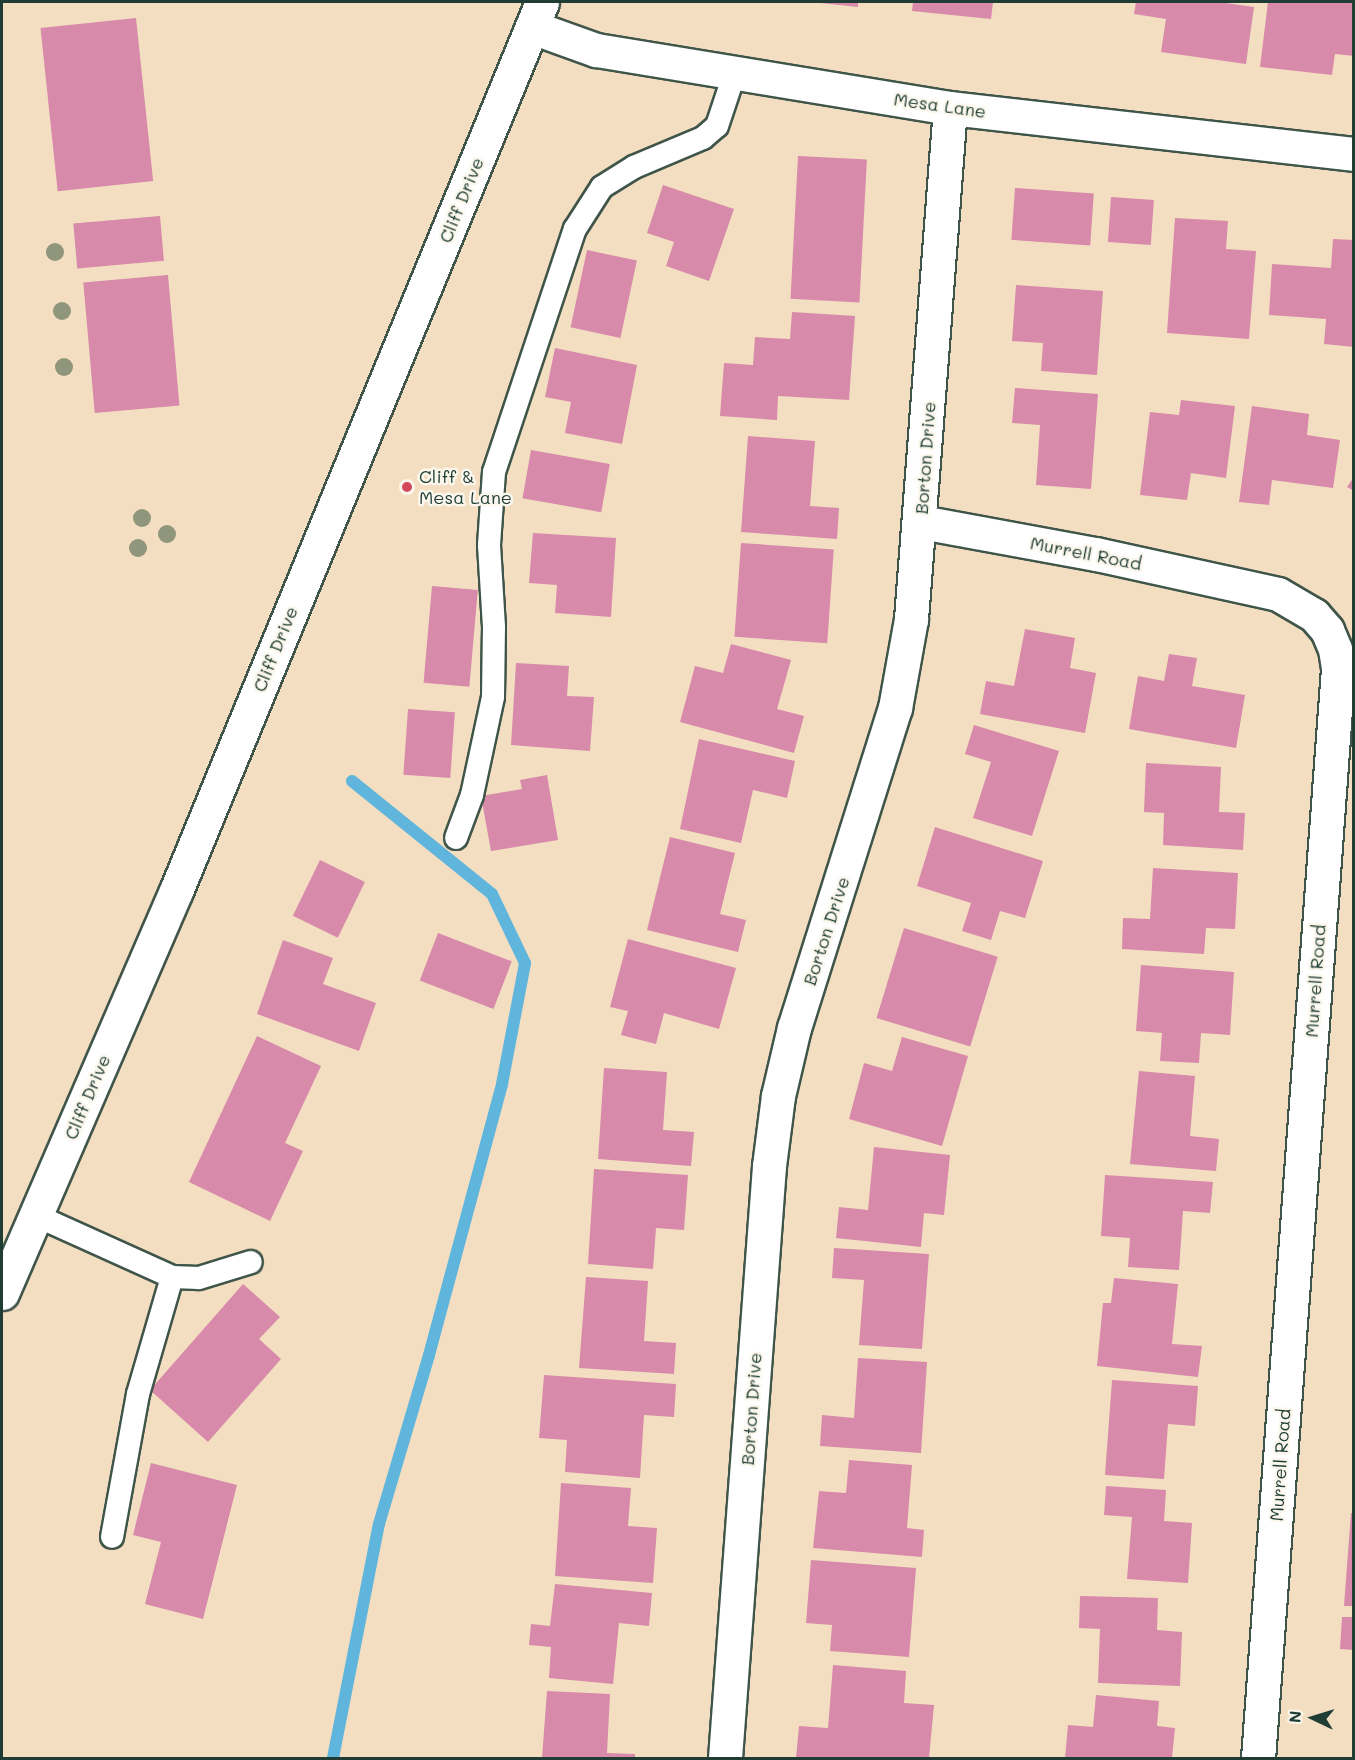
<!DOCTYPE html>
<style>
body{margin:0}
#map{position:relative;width:1355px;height:1760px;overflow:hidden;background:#f4dec1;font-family:Mali,sans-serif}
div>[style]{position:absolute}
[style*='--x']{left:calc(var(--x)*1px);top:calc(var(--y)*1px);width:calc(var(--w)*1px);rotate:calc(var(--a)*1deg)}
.stream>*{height:12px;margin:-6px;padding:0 6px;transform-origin:6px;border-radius:6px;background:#5fb5dc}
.building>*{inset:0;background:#d78aaa;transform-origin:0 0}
.roads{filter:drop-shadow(2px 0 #3f5549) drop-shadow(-2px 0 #3f5549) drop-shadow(0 2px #3f5549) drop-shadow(0 -2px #3f5549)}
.service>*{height:22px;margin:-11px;padding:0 11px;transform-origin:11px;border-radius:11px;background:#fff}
.minor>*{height:33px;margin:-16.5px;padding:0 16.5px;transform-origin:16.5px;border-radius:16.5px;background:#fff}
.secondary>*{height:33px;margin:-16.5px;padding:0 16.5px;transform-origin:16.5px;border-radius:16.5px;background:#fff}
.trees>*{width:18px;height:18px;margin:-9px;border-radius:50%;background:#8f967c}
.dots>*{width:16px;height:16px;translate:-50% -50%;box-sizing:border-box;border:3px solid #fbf7ec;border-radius:50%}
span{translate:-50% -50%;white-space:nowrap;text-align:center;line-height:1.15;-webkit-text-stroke:5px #fbf7ec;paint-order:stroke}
.street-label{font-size:18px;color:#1f3d34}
.poi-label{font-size:18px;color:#1f3d34}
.left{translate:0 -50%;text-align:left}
.frame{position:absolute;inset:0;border:3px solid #1f3d34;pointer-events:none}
.north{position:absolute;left:1283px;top:1688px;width:60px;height:60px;-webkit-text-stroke:4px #fbf7ec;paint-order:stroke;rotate:274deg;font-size:16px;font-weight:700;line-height:24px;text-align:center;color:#1f3d34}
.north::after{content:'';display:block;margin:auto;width:21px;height:27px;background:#1f3d34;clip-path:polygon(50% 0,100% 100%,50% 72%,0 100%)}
</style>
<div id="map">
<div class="stream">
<div style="--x:333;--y:1758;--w:238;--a:-78.9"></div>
<div style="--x:379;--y:1524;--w:176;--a:-73.5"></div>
<div style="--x:429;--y:1355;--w:281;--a:-74.9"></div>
<div style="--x:502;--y:1084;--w:123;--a:-79.2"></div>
<div style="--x:525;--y:963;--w:76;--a:-115.6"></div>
<div style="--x:492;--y:894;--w:180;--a:-141.1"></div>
</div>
<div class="building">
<div style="clip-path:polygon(811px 2px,858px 2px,858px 7px)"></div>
<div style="clip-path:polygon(913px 2px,993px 2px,991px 19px,912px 11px)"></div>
<div style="clip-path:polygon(1136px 2px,1219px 2px,1254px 7px,1246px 64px,1161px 52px,1166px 19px,1134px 14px)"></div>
<div style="clip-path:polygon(1268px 2px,1354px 2px,1354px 56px,1335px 54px,1332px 75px,1260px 67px)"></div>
<div style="left:136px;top:18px;width:164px;height:96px;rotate:84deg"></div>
<div style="left:798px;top:156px;width:69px;height:143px;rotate:3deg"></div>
<div style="clip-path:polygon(663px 185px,734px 209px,709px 281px,666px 266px,674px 242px,647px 233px)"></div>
<div style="left:1015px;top:188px;width:79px;height:52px;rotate:4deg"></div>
<div style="left:1111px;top:197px;width:43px;height:45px;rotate:4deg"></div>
<div style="left:160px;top:216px;width:45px;height:87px;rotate:85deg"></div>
<div style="clip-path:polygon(1175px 218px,1228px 221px,1226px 249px,1256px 251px,1249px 339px,1167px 333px)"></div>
<div style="clip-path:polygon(1333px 239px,1354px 240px,1354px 347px,1324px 344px,1326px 319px,1269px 315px,1272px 264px,1331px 268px)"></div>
<div style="left:587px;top:250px;width:51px;height:79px;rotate:12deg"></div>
<div style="left:168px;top:275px;width:131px;height:85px;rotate:85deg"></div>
<div style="clip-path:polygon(1016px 285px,1103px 291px,1097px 375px,1041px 371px,1043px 343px,1012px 341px)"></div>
<div style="clip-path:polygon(792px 312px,855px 316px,849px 400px,778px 396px,777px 420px,720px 416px,724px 363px,753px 365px,755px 337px,790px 339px)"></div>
<div style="clip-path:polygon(555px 348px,637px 365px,622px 444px,565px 433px,571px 402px,545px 397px)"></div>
<div style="clip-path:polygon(1015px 388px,1098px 394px,1091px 489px,1036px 485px,1040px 425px,1012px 423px)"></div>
<div style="clip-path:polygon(1181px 400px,1235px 406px,1226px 478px,1191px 473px,1187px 500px,1140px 495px,1150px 412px,1179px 415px)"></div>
<div style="clip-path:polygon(1252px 406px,1309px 414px,1307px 435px,1340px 440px,1333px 488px,1272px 480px,1269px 505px,1239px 502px)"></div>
<div style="clip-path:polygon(748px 436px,815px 441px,810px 506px,839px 508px,837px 539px,741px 532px)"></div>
<div style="left:531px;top:450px;width:80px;height:49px;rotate:10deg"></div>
<div style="clip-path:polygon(1354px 477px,1354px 491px,1347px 487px)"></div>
<div style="clip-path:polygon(533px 533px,616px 538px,611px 617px,555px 613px,557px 585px,529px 583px)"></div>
<div style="left:741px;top:543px;width:93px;height:94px;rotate:4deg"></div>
<div style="left:432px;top:586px;width:46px;height:97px;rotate:5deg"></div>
<div style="clip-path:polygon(1025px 629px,1075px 638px,1070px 668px,1096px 673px,1085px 733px,980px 714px,986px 681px,1014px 686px)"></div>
<div style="clip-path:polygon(731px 644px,791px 660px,777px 709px,804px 716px,794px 753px,680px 722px,695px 666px,723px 673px)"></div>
<div style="clip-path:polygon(1169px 654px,1197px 658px,1192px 686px,1245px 695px,1236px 748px,1129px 729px,1138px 676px,1164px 681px)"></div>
<div style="clip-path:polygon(516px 663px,569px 666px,567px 696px,594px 697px,590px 751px,511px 745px)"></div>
<div style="left:408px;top:709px;width:47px;height:66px;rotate:4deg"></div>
<div style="clip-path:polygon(974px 725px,1059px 751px,1032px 836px,973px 818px,991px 762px,965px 754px)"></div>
<div style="clip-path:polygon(699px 739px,795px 761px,787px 798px,753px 790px,741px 843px,680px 829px)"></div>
<div style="clip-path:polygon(1146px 763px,1221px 767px,1219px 812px,1245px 813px,1243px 850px,1163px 845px,1164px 813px,1144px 812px)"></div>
<div style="clip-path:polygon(547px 775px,558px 840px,491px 851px,481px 796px,522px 789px,520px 780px)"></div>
<div style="clip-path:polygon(935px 827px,1043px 861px,1025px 918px,1000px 911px,991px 940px,962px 931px,971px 903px,917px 886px)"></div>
<div style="clip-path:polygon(670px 837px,735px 853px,720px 914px,746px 920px,738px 952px,647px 930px)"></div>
<div style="left:320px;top:860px;width:50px;height:62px;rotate:26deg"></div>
<div style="clip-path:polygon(1153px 868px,1238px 873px,1235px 929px,1206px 928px,1204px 954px,1122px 949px,1123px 918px,1150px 919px)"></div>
<div style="left:904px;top:928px;width:98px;height:94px;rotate:17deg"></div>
<div style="left:438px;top:933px;width:79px;height:51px;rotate:21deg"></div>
<div style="clip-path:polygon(628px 939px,736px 968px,719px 1029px,664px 1013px,656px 1044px,621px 1035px,628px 1011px,610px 1007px)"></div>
<div style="clip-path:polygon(283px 940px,333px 958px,323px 984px,376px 1003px,359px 1051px,257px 1014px)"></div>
<div style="clip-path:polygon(1141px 965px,1234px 972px,1230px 1035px,1201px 1033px,1199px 1063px,1160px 1061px,1162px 1033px,1136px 1031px)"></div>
<div style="clip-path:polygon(257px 1036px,321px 1066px,285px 1143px,303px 1151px,270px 1221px,189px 1182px)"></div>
<div style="clip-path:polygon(902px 1037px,968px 1056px,942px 1146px,849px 1119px,864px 1063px,892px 1071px)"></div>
<div style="clip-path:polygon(604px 1068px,667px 1072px,663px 1130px,694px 1132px,691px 1166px,598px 1159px)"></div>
<div style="clip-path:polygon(1139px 1071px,1195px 1076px,1190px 1136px,1219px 1139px,1216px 1171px,1130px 1164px)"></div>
<div style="clip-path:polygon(874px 1147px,950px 1155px,944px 1215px,924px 1213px,921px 1247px,836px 1238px,839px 1207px,868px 1210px)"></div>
<div style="clip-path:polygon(594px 1169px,688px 1175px,684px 1230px,656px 1228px,653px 1269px,588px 1264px)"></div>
<div style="clip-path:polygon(1105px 1175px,1213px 1182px,1210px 1213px,1183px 1211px,1179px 1270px,1128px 1267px,1130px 1238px,1101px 1236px)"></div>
<div style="clip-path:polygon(834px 1248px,929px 1254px,922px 1349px,859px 1345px,864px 1280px,832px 1278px)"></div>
<div style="clip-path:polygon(586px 1277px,648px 1281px,644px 1341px,676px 1343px,674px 1374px,579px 1368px)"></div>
<div style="clip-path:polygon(1114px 1278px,1178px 1284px,1172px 1344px,1202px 1346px,1198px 1377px,1097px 1366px,1103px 1303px,1111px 1303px)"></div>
<div style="clip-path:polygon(243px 1284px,280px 1317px,259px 1339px,281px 1359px,208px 1442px,150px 1390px)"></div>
<div style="clip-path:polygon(858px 1358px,927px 1362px,921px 1453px,820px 1446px,822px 1415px,854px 1418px)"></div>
<div style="clip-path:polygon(544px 1375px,676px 1384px,674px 1417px,644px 1415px,640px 1478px,565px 1472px,567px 1440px,539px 1438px)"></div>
<div style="clip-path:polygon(1112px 1380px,1198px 1386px,1195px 1426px,1168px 1424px,1164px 1479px,1105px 1475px)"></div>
<div style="clip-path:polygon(849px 1460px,912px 1465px,907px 1528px,924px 1530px,922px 1557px,813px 1548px,819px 1491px,846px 1493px)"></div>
<div style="clip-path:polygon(151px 1463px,237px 1485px,203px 1619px,145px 1604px,161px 1542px,133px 1535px)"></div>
<div style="clip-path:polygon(561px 1483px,631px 1488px,628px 1526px,657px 1528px,653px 1583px,555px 1576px)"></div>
<div style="clip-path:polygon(1106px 1486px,1166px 1490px,1164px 1521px,1192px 1523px,1188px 1583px,1127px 1579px,1132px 1517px,1104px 1515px)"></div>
<div style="clip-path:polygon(1351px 1513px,1354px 1513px,1354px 1606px,1344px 1606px)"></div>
<div style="clip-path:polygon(811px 1560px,916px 1568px,909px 1657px,830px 1651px,832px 1625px,806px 1623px)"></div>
<div style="clip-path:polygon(555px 1584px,652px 1593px,649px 1626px,619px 1623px,613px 1684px,549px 1678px,551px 1647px,529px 1645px,531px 1624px,550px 1626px)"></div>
<div style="clip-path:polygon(1080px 1596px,1158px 1598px,1157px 1630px,1182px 1632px,1180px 1686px,1098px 1683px,1100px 1629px,1079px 1628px)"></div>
<div style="clip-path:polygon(1342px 1617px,1354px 1617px,1354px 1650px,1340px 1649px)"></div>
<div style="clip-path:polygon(833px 1665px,906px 1671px,904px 1703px,934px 1705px,929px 1758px,796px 1758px,799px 1726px,828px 1728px)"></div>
<div style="clip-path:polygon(547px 1691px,610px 1694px,607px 1753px,635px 1754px,635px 1758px,542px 1758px)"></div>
<div style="clip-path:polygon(1096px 1695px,1159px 1701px,1157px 1726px,1175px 1728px,1172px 1758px,1065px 1758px,1068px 1725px,1093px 1727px)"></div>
</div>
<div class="roads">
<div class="service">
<div style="--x:456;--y:838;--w:46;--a:-69.6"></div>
<div style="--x:472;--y:795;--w:100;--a:-77.9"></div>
<div style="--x:493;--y:697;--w:70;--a:-89.2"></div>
<div style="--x:494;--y:627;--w:82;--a:-93.5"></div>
<div style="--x:489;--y:545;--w:73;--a:-86.1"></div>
<div style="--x:494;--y:472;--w:256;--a:-71.6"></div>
<div style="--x:575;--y:229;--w:50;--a:-57.3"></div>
<div style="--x:602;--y:187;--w:38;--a:-32"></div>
<div style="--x:634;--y:167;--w:75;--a:-22.8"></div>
<div style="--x:703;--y:138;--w:18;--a:-41"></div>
<div style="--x:717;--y:126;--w:57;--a:-71.6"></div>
<div style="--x:35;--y:1215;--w:150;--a:24.3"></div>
<div style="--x:172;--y:1277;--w:122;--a:106.2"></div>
<div style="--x:138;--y:1394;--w:145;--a:100.3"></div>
<div style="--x:172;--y:1277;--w:27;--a:2"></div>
<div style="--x:199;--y:1278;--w:54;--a:-17.1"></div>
</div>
<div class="minor">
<div style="--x:532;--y:27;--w:68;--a:19.8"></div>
<div style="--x:596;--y:50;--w:359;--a:9.3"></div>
<div style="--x:950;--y:108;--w:407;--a:6.5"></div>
<div style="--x:921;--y:522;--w:178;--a:10.4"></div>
<div style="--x:1096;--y:554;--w:186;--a:12.4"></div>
<div style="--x:1278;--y:594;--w:42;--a:30.3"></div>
<div style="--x:1314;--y:615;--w:20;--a:49"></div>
<div style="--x:1327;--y:630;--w:21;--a:67"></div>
<div style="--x:1335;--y:649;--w:20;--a:81"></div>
<div style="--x:1338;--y:669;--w:1092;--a:94.2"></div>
<div style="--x:725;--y:1758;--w:594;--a:-85.75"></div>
<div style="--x:769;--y:1166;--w:71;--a:-82.7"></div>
<div style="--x:778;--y:1096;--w:70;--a:-76.8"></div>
<div style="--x:794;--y:1028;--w:336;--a:-72.5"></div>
<div style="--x:895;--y:708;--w:90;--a:-79.8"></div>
<div style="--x:911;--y:619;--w:512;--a:-85.64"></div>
</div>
<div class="secondary">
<div style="--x:2;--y:1293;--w:438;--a:-66.6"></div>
<div style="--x:176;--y:891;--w:961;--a:-67.62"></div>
</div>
</div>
<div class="trees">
<div style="left:55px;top:252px"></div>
<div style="left:62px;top:311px"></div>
<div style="left:64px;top:367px"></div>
<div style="left:142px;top:518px"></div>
<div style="left:167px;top:534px"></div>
<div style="left:138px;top:548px"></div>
</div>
<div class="dots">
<div style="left:407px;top:487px;background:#d1495b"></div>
</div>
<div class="street-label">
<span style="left:940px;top:105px;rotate:8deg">Mesa Lane</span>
<span style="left:461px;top:200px;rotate:-68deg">Cliff Drive</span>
<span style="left:925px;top:458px;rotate:-86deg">Borton Drive</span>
<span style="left:1086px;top:553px;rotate:11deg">Murrell Road</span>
<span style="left:275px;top:649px;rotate:-68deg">Cliff Drive</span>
<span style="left:826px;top:931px;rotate:-72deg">Borton Drive</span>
<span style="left:1315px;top:981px;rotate:-86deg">Murrell Road</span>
<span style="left:87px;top:1097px;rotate:-67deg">Cliff Drive</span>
<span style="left:751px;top:1409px;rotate:-86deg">Borton Drive</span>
<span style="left:1280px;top:1465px;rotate:-86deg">Murrell Road</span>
</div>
<div class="poi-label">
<span class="left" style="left:419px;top:487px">Cliff &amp;<br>Mesa Lane</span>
</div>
<div class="frame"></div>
<div class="north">N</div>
</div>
